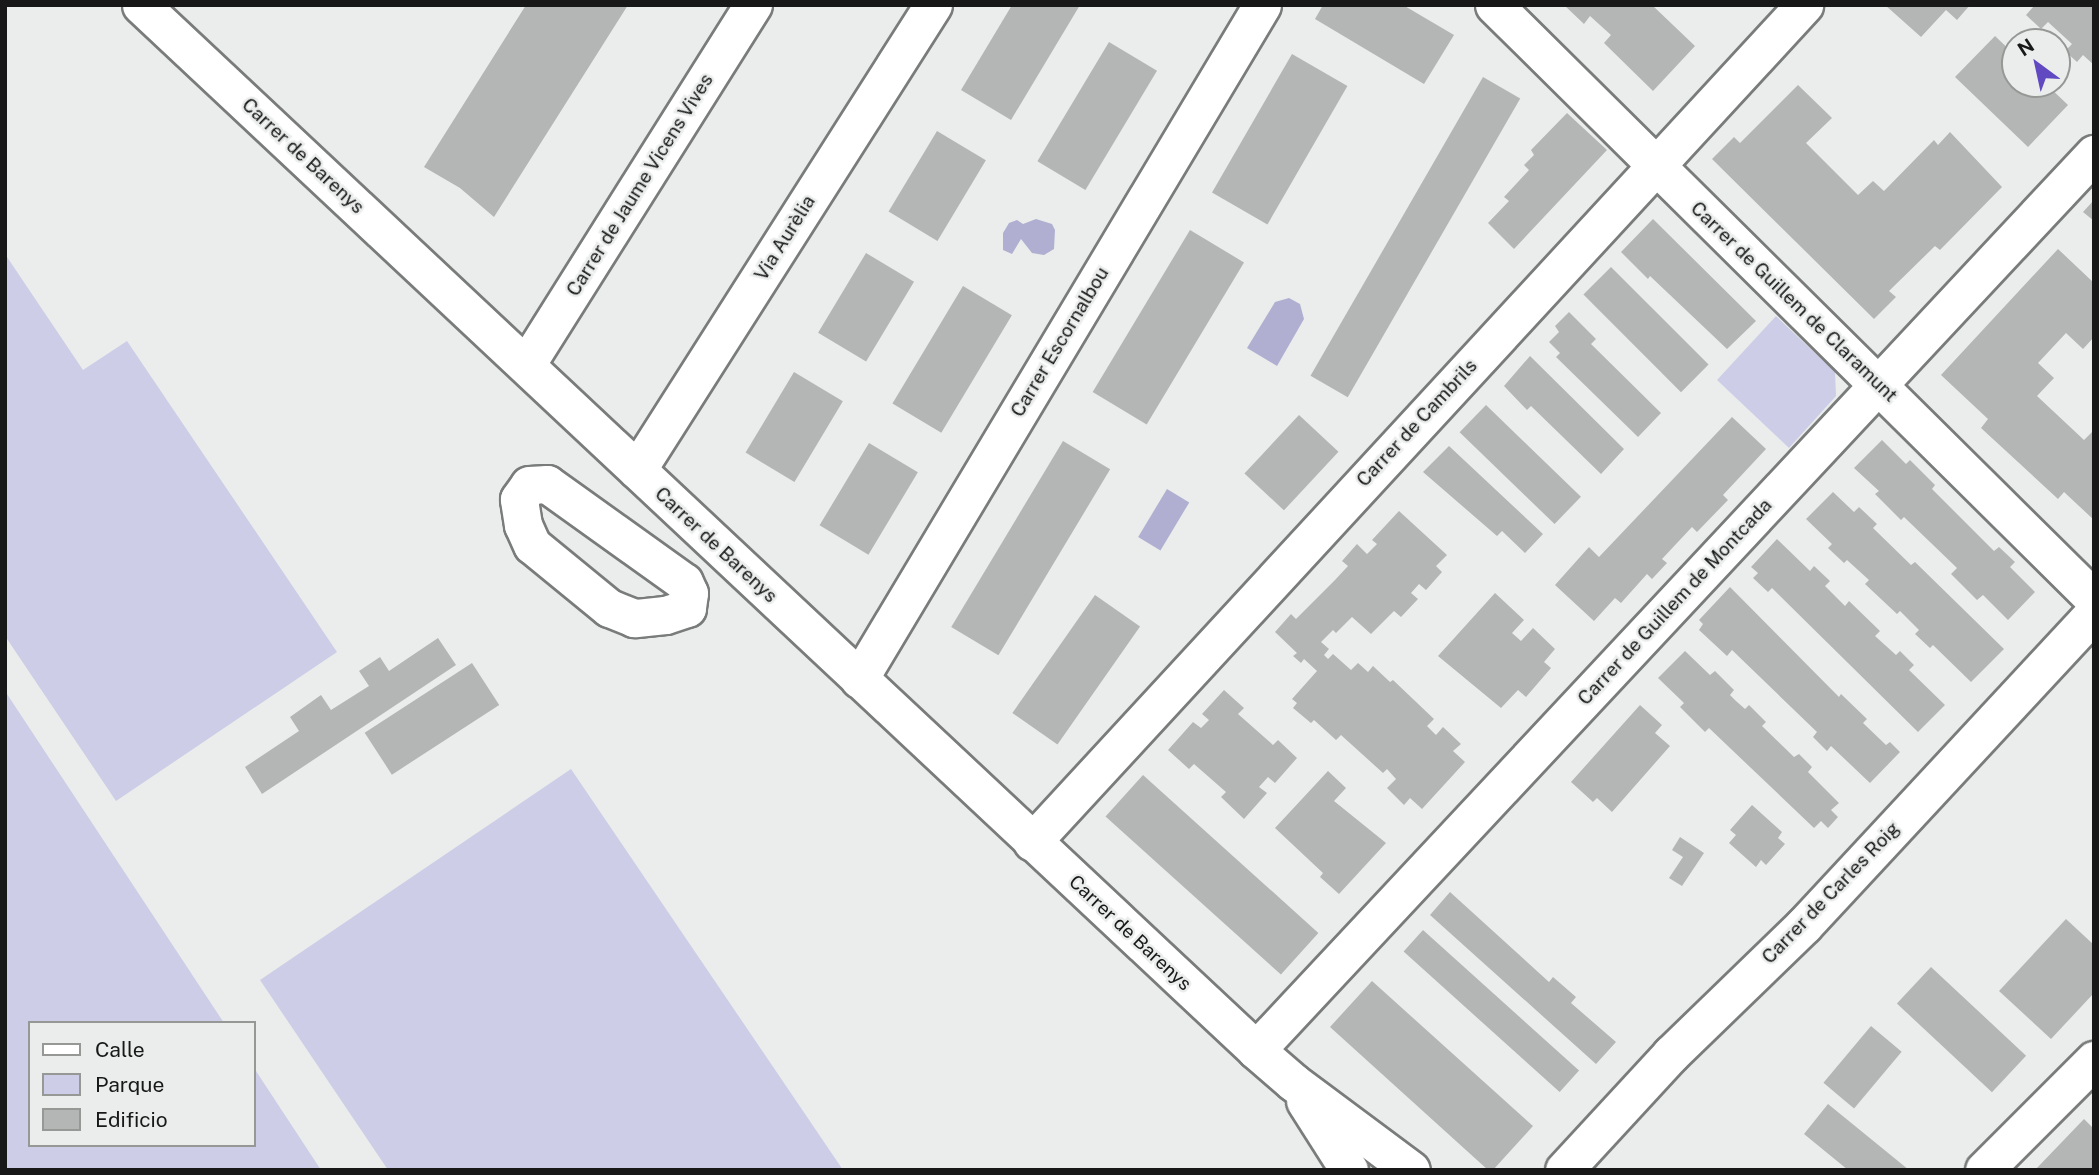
<!DOCTYPE html>
<meta charset="utf-8">
<style>
body{margin:0}
#map{position:relative;width:2099px;height:1175px;overflow:hidden;background:#eaedeb;font-family:"Public Sans",sans-serif}
div>[style]{position:absolute}
[style*='--x']{left:calc(var(--x)*1px);top:calc(var(--y)*1px);width:calc(var(--w)*1px);rotate:calc(var(--a)*1deg)}
.green>*{inset:0;background:#cdcde7}
.water>*{inset:0;background:#b0afd1;transform-origin:0 0}
.building>*{inset:0;background:#b3b6b4;transform-origin:0 0}
.roads{filter:drop-shadow(2px 0 #797c7a) drop-shadow(-2px 0 #797c7a) drop-shadow(0 2px #797c7a) drop-shadow(0 -2px #797c7a)}
.minor>*{height:37px;margin:-18.5px;padding:0 18.5px;transform-origin:18.5px;border-radius:18.5px;background:#fff}
span{translate:-50% -50%;white-space:nowrap;text-align:center;line-height:1.15;-webkit-text-stroke:5px #eaedeb;paint-order:stroke}
.street-label{font-size:19px;color:#171817}
.frame{position:absolute;inset:0;border:7px solid #171817;pointer-events:none}
.legend{position:absolute;left:28px;top:1021px;width:228px;height:126px;box-sizing:border-box;background:#eaedeb;border:2px solid #969896;margin:0;padding:9px 12px;list-style:none;font-size:21px;color:#171817}
.legend li{display:flex;align-items:center;gap:14px;height:35px}
.legend b{width:35px;border:2px solid #969896}
.north{position:absolute;left:2001px;top:28px;width:70px;height:70px;box-sizing:border-box;background:#eaedeb;border:2px solid #969896;border-radius:50%;rotate:327deg;font-size:19px;font-weight:700;line-height:28px;text-align:center;color:#171817}
.north::after{content:'';display:block;margin:auto;width:24px;height:32px;background:#6149c2;clip-path:polygon(50% 0,100% 100%,50% 72%,0 100%)}
</style>
<div id="map">
<div class="green">
<div style="clip-path:polygon(5px 254px,83px 370px,127px 341px,337px 652px,116px 801px,5px 636px)"></div>
<div style="clip-path:polygon(1776px 316px,1835px 372px,1836px 396px,1789px 448px,1717px 380px)"></div>
<div style="clip-path:polygon(5px 691px,224px 1023px,30px 1023px,30px 1145px,254px 1145px,254px 1068px,321px 1170px,5px 1170px)"></div>
<div style="clip-path:polygon(571px 769px,843px 1170px,388px 1170px,260px 980px)"></div>
</div>
<div class="water">
<div style="clip-path:polygon(1036px 219px,1052px 224px,1055px 230px,1054px 249px,1044px 255px,1032px 253px,1021px 239px,1012px 254px,1003px 250px,1003px 233px,1009px 223px,1017px 220px,1023px 224px)"></div>
<div style="clip-path:polygon(1289px 298px,1300px 304px,1304px 319px,1277px 366px,1247px 348px,1275px 302px)"></div>
<div style="left:1167px;top:489px;width:26px;height:56px;rotate:31deg"></div>
</div>
<div class="building">
<div style="clip-path:polygon(526px 5px,628px 5px,494px 217px,460px 188px,424px 167px)"></div>
<div style="clip-path:polygon(1012px 5px,1080px 5px,1011px 120px,961px 90px)"></div>
<div style="clip-path:polygon(1323px 5px,1403px 5px,1454px 35px,1424px 84px,1315px 19px)"></div>
<div style="clip-path:polygon(1564px 5px,1652px 5px,1695px 46px,1653px 91px,1604px 43px,1611px 35px,1590px 16px,1584px 24px)"></div>
<div style="clip-path:polygon(1885px 5px,1970px 5px,1957px 20px,1946px 10px,1921px 37px)"></div>
<div style="clip-path:polygon(2035px 5px,2094px 5px,2094px 65px,2083px 55px,2077px 62px,2065px 51px,2072px 44px,2048px 22px,2041px 29px,2026px 15px)"></div>
<div style="clip-path:polygon(1995px 36px,2015px 55px,2015px 84px,2046px 84px,2068px 105px,2028px 147px,1955px 77px)"></div>
<div style="left:1109px;top:42px;width:56px;height:139px;rotate:31deg"></div>
<div style="left:1292px;top:54px;width:64px;height:160px;rotate:30deg"></div>
<div style="left:1483px;top:77px;width:43px;height:345px;rotate:30deg"></div>
<div style="clip-path:polygon(1798px 85px,1832px 118px,1806px 143px,1858px 195px,1873px 181px,1884px 191px,1934px 140px,1938px 145px,1950px 132px,2002px 187px,1940px 250px,1935px 246px,1889px 291px,1896px 297px,1874px 319px,1712px 159px,1734px 137px,1740px 143px)"></div>
<div style="clip-path:polygon(1567px 113px,1607px 150px,1514px 249px,1488px 223px,1509px 201px,1504px 197px,1529px 170px,1524px 165px,1534px 155px,1531px 150px)"></div>
<div style="left:937px;top:131px;width:57px;height:94px;rotate:31deg"></div>
<div style="clip-path:polygon(2094px 200px,2094px 221px,2083px 212px)"></div>
<div style="clip-path:polygon(1653px 219px,1756px 321px,1727px 349px,1650px 276px,1648px 279px,1621px 252px)"></div>
<div style="left:1190px;top:230px;width:63px;height:189px;rotate:31deg"></div>
<div style="clip-path:polygon(2058px 249px,2094px 283px,2094px 337px,2083px 349px,2066px 333px,2038px 363px,2054px 378px,2037px 396px,2084px 440px,2094px 430px,2094px 520px,2064px 492px,2058px 499px,1981px 428px,1988px 419px,1941px 375px)"></div>
<div style="left:866px;top:253px;width:56px;height:93px;rotate:31deg"></div>
<div style="left:1611px;top:267px;width:138px;height:39px;rotate:45deg"></div>
<div style="left:963px;top:286px;width:57px;height:137px;rotate:31deg"></div>
<div style="clip-path:polygon(1569px 312px,1596px 339px,1591px 344px,1661px 413px,1638px 437px,1556px 357px,1560px 353px,1549px 342px,1559px 332px,1555px 326px)"></div>
<div style="clip-path:polygon(1530px 356px,1624px 449px,1601px 474px,1531px 406px,1527px 410px,1504px 386px)"></div>
<div style="left:794px;top:372px;width:57px;height:94px;rotate:31deg"></div>
<div style="left:1486px;top:405px;width:132px;height:38px;rotate:44deg"></div>
<div style="left:1299px;top:415px;width:54px;height:80px;rotate:43deg"></div>
<div style="clip-path:polygon(1732px 417px,1766px 449px,1723px 495px,1728px 500px,1697px 532px,1692px 527px,1662px 559px,1667px 563px,1652px 579px,1647px 574px,1621px 603px,1615px 598px,1594px 621px,1555px 585px,1589px 547px,1599px 557px)"></div>
<div style="clip-path:polygon(1882px 440px,1906px 464px,1910px 460px,1935px 485px,1932px 489px,1994px 551px,1999px 547px,2015px 562px,2010px 567px,2035px 592px,2008px 620px,1983px 595px,1977px 600px,1951px 574px,1957px 568px,1904px 517px,1901px 520px,1875px 494px,1879px 491px,1854px 468px)"></div>
<div style="left:1063px;top:441px;width:55px;height:217px;rotate:31deg"></div>
<div style="left:869px;top:443px;width:57px;height:96px;rotate:31deg"></div>
<div style="clip-path:polygon(1449px 446px,1543px 534px,1525px 553px,1502px 531px,1497px 536px,1423px 472px)"></div>
<div style="clip-path:polygon(1833px 492px,1854px 512px,1859px 507px,1877px 524px,1873px 528px,1911px 565px,1915px 562px,2004px 649px,1971px 682px,1933px 645px,1930px 648px,1915px 634px,1919px 630px,1900px 611px,1897px 614px,1865px 584px,1869px 580px,1847px 560px,1844px 563px,1828px 548px,1832px 544px,1806px 519px)"></div>
<div style="clip-path:polygon(1399px 511px,1447px 555px,1436px 566px,1442px 572px,1426px 590px,1419px 584px,1411px 593px,1418px 599px,1401px 617px,1394px 611px,1371px 634px,1352px 617px,1336px 633px,1333px 630px,1321px 642px,1329px 649px,1324px 655px,1328px 659px,1333px 654px,1351px 670px,1358px 663px,1368px 672px,1373px 666px,1390px 682px,1393px 680px,1434px 719px,1427px 726px,1436px 735px,1443px 727px,1461px 744px,1453px 751px,1465px 762px,1422px 809px,1410px 798px,1404px 805px,1387px 788px,1396px 779px,1387px 769px,1383px 773px,1341px 735px,1336px 740px,1314px 720px,1311px 723px,1293px 708px,1297px 703px,1292px 699px,1317px 671px,1304px 659px,1301px 663px,1293px 656px,1297px 653px,1275px 632px,1291px 614px,1296px 619px,1335px 580px,1348px 566px,1342px 561px,1357px 544px,1367px 554px,1377px 544px,1372px 540px)"></div>
<div style="clip-path:polygon(1777px 539px,1810px 571px,1814px 566px,1830px 581px,1825px 586px,1845px 606px,1849px 601px,1880px 631px,1875px 636px,1896px 655px,1900px 651px,1914px 665px,1909px 670px,1945px 705px,1918px 732px,1772px 588px,1768px 592px,1753px 578px,1758px 573px,1751px 567px)"></div>
<div style="clip-path:polygon(1730px 587px,1839px 697px,1841px 694px,1867px 719px,1863px 723px,1886px 745px,1890px 742px,1900px 752px,1870px 783px,1831px 746px,1827px 751px,1813px 737px,1817px 732px,1732px 650px,1727px 656px,1699px 630px,1703px 624px,1699px 620px)"></div>
<div style="clip-path:polygon(1495px 593px,1524px 620px,1512px 633px,1521px 641px,1533px 628px,1555px 649px,1544px 662px,1551px 668px,1526px 697px,1518px 690px,1501px 708px,1438px 656px)"></div>
<div style="left:1095px;top:595px;width:55px;height:144px;rotate:35deg"></div>
<div style="clip-path:polygon(438px 638px,456px 665px,262px 794px,245px 767px,299px 731px,290px 717px,321px 695px,331px 710px,369px 686px,359px 671px,380px 657px,389px 671px)"></div>
<div style="clip-path:polygon(1685px 651px,1710px 675px,1715px 671px,1734px 690px,1730px 695px,1736px 701px,1745px 709px,1749px 705px,1766px 722px,1762px 726px,1794px 757px,1799px 754px,1812px 767px,1808px 772px,1839px 803px,1831px 810px,1838px 817px,1828px 828px,1821px 821px,1814px 828px,1709px 728px,1705px 732px,1680px 707px,1684px 703px,1658px 678px)"></div>
<div style="left:472px;top:663px;width:50px;height:128px;rotate:57deg"></div>
<div style="clip-path:polygon(1224px 690px,1244px 708px,1238px 714px,1273px 745px,1278px 740px,1297px 758px,1275px 783px,1268px 777px,1259px 787px,1267px 793px,1244px 819px,1221px 797px,1226px 792px,1194px 764px,1189px 769px,1168px 750px,1193px 722px,1201px 728px,1209px 720px,1202px 714px)"></div>
<div style="clip-path:polygon(1640px 705px,1662px 725px,1655px 733px,1670px 746px,1612px 812px,1597px 798px,1593px 802px,1571px 782px)"></div>
<div style="clip-path:polygon(1328px 771px,1346px 788px,1334px 801px,1386px 843px,1339px 894px,1320px 877px,1323px 873px,1275px 828px)"></div>
<div style="left:1143px;top:775px;width:236px;height:56px;rotate:42deg"></div>
<div style="clip-path:polygon(1752px 805px,1782px 832px,1778px 838px,1785px 844px,1766px 865px,1761px 860px,1756px 867px,1729px 843px,1736px 835px,1730px 830px)"></div>
<div style="clip-path:polygon(1680px 837px,1704px 853px,1682px 886px,1669px 878px,1683px 857px,1672px 850px)"></div>
<div style="clip-path:polygon(1450px 892px,1549px 982px,1553px 977px,1576px 997px,1571px 1003px,1616px 1042px,1596px 1064px,1430px 915px)"></div>
<div style="clip-path:polygon(2066px 919px,2094px 945px,2094px 993px,2051px 1039px,1999px 991px)"></div>
<div style="left:1423px;top:930px;width:210px;height:29px;rotate:42deg"></div>
<div style="left:1931px;top:967px;width:130px;height:50px;rotate:43deg"></div>
<div style="clip-path:polygon(1372px 981px,1533px 1126px,1493px 1170px,1488px 1170px,1330px 1027px)"></div>
<div style="left:1871px;top:1026px;width:40px;height:74px;rotate:40deg"></div>
<div style="clip-path:polygon(1828px 1104px,1909px 1170px,1848px 1170px,1804px 1134px)"></div>
<div style="clip-path:polygon(2084px 1119px,2094px 1129px,2094px 1170px,2035px 1170px)"></div>
</div>
<div class="roads">
<div class="minor">
<div style="--x:141;--y:5;--w:1528;--a:43.14"></div>
<div style="--x:1256;--y:1050;--w:49;--a:40.9"></div>
<div style="--x:1293;--y:1082;--w:147;--a:36.7"></div>
<div style="--x:1494;--y:5;--w:844;--a:44.71"></div>
<div style="--x:526;--y:365;--w:426;--a:-57.8"></div>
<div style="--x:637;--y:470;--w:551;--a:-57.52"></div>
<div style="--x:547;--y:484;--w:168;--a:35.6"></div>
<div style="--x:684;--y:582;--w:12;--a:66"></div>
<div style="--x:689;--y:593;--w:15;--a:98"></div>
<div style="--x:687;--y:608;--w:23;--a:162"></div>
<div style="--x:665;--y:615;--w:31;--a:174"></div>
<div style="--x:634;--y:618;--w:27;--a:-158"></div>
<div style="--x:609;--y:608;--w:99;--a:-140.7"></div>
<div style="--x:532;--y:545;--w:22;--a:-114"></div>
<div style="--x:523;--y:525;--w:26;--a:-99"></div>
<div style="--x:519;--y:499;--w:17;--a:-54"></div>
<div style="--x:529;--y:485;--w:18;--a:-3"></div>
<div style="--x:859;--y:679;--w:785;--a:-59.12"></div>
<div style="--x:1032;--y:842;--w:1139;--a:-47.31"></div>
<div style="--x:1256;--y:1050;--w:1227;--a:-46.92"></div>
<div style="--x:1305;--y:1101;--w:82;--a:57.5"></div>
<div style="--x:1564;--y:1170;--w:158;--a:-47.3"></div>
<div style="--x:1671;--y:1054;--w:185;--a:-44.1"></div>
<div style="--x:1804;--y:925;--w:426;--a:-47.1"></div>
<div style="--x:1984;--y:1170;--w:156;--a:-45"></div>
</div>
</div>
<div class="street-label">
<span style="left:303px;top:156px;rotate:43deg">Carrer de Barenys</span>
<span style="left:640px;top:185px;rotate:-58deg">Carrer de Jaume Vicens Vives</span>
<span style="left:785px;top:238px;rotate:-58deg">Via Aurèlia</span>
<span style="left:1794px;top:302px;rotate:44deg">Carrer de Guillem de Claramunt</span>
<span style="left:1060px;top:342px;rotate:-59deg">Carrer Escornalbou</span>
<span style="left:1417px;top:423px;rotate:-47deg">Carrer de Cambrils</span>
<span style="left:716px;top:545px;rotate:43deg">Carrer de Barenys</span>
<span style="left:1675px;top:602px;rotate:-47deg">Carrer de Guillem de Montcada</span>
<span style="left:1831px;top:893px;rotate:-46deg">Carrer de Carles Roig</span>
<span style="left:1130px;top:933px;rotate:43deg">Carrer de Barenys</span>
</div>
<div class="frame"></div>
<ul class="legend">
<li><b style="height:9px;background:#fff"></b>Calle</li>
<li><b style="height:19px;background:#cdcde7"></b>Parque</li>
<li><b style="height:19px;background:#b3b6b4"></b>Edificio</li>
</ul>
<div class="north">N</div>
</div>
